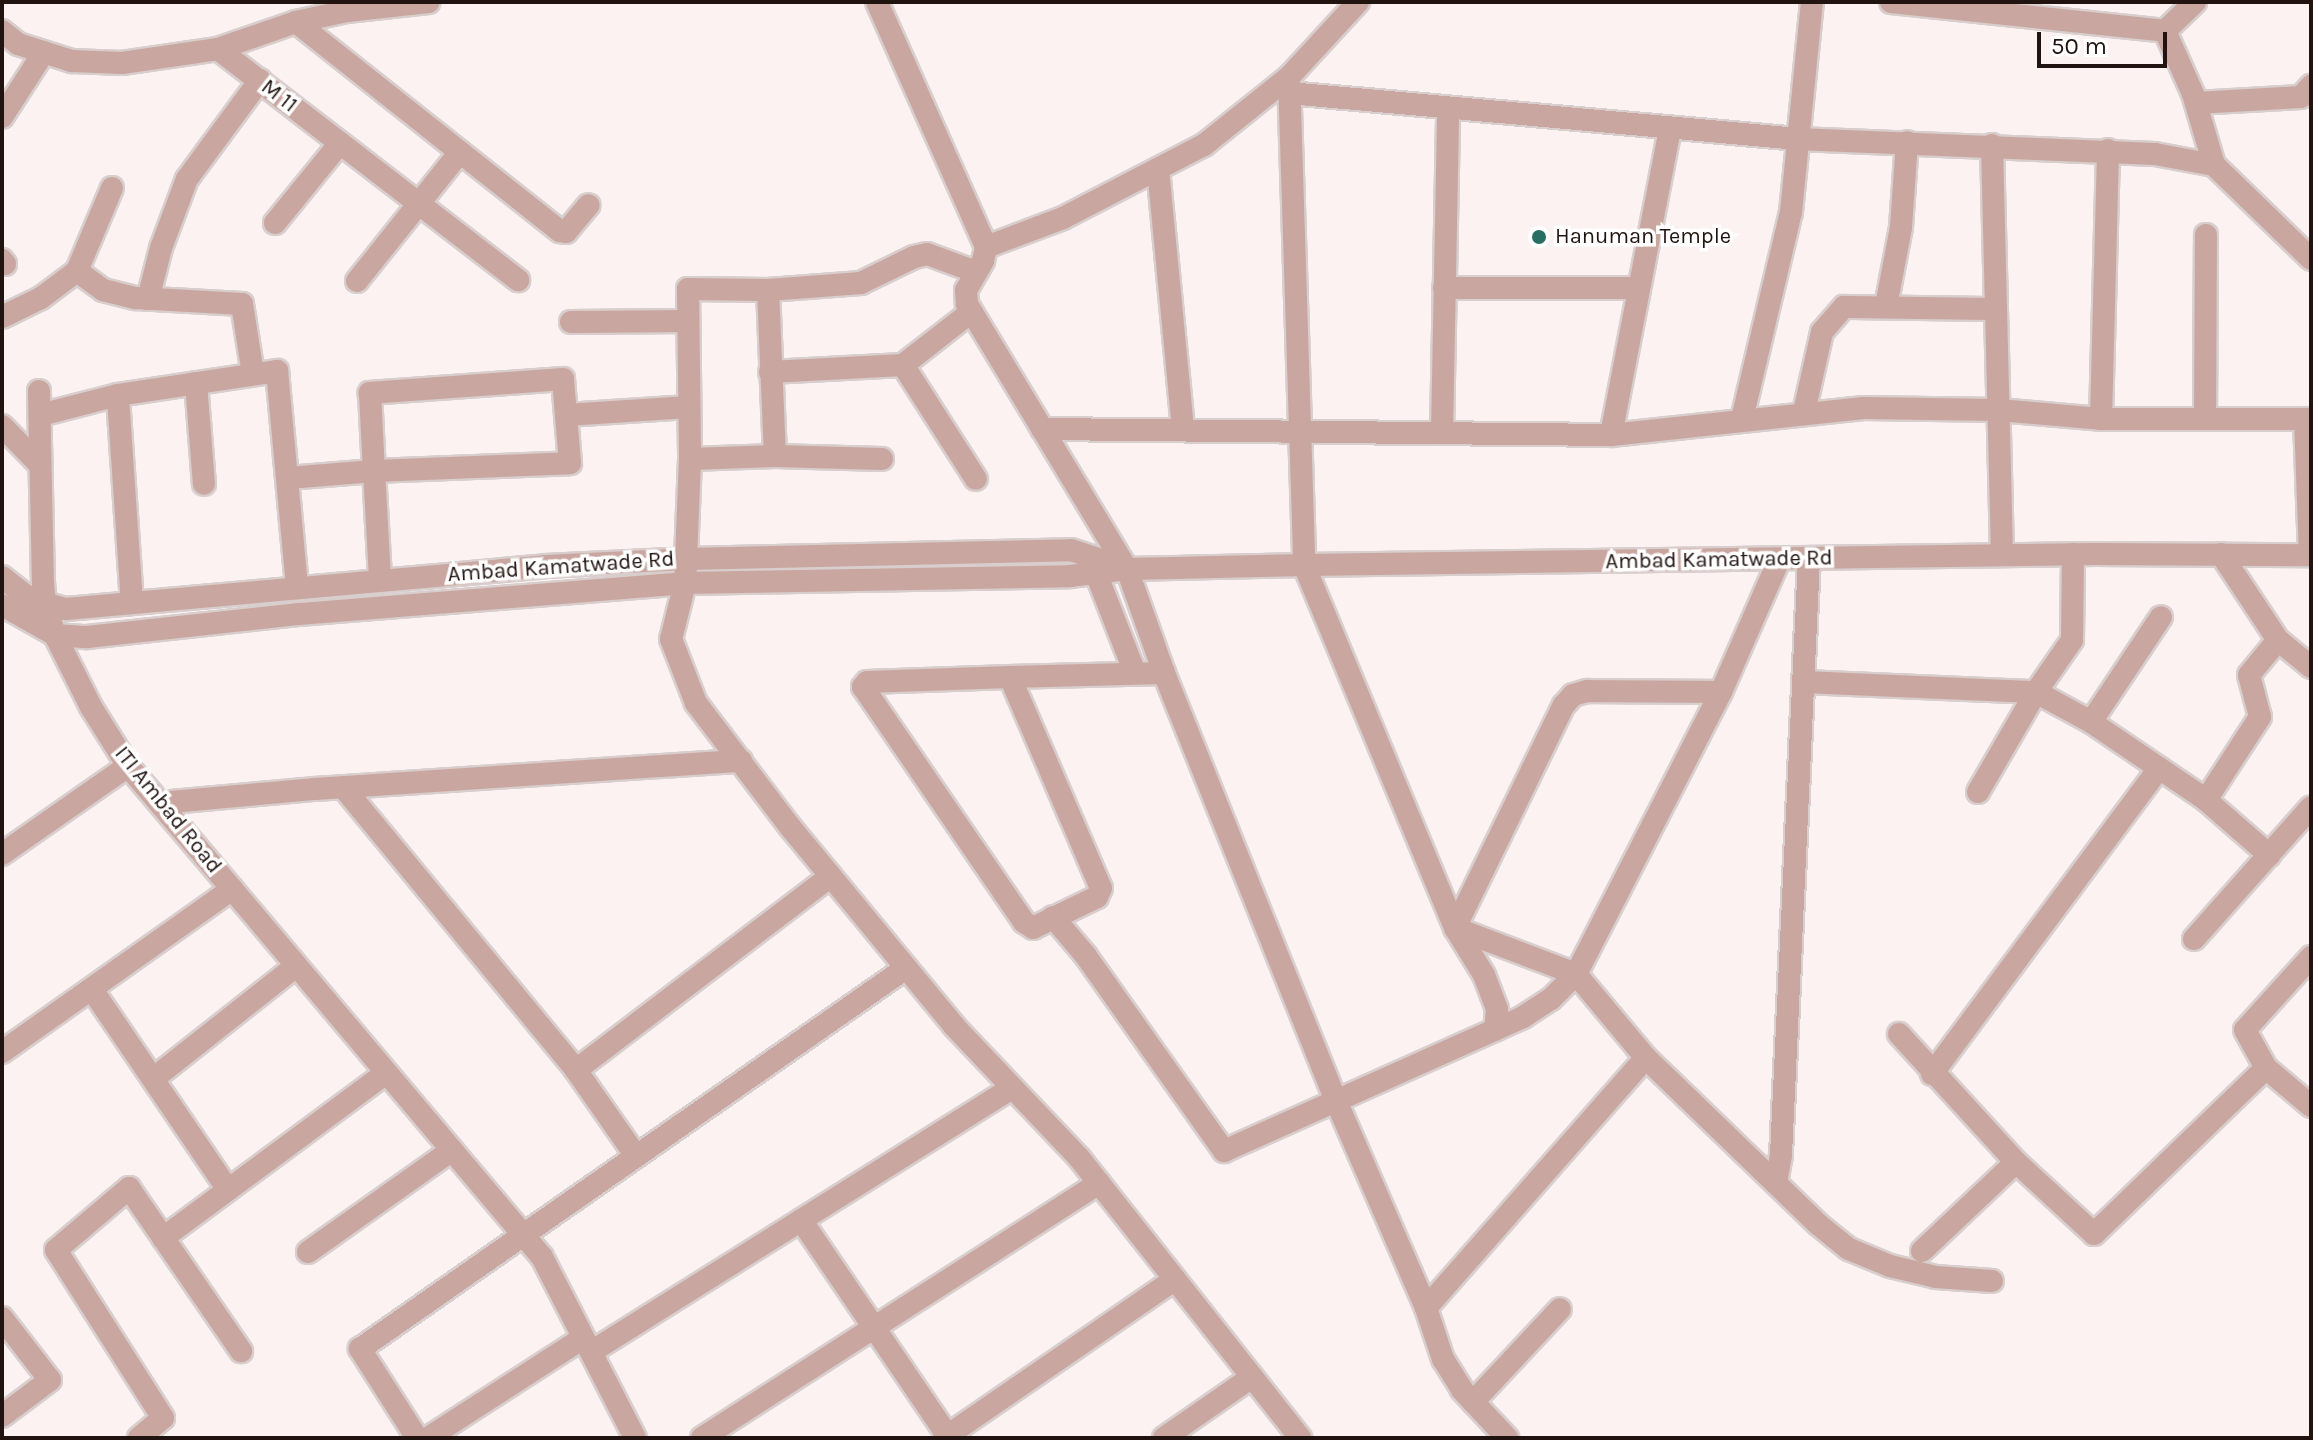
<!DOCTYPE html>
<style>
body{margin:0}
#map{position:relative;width:2313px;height:1440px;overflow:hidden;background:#fbf2f1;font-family:Karla,sans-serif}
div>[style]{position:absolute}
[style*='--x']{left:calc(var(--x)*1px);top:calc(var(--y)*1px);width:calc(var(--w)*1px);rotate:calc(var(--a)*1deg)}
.roads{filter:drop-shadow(2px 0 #d8cecd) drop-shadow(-2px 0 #d8cecd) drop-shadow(0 2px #d8cecd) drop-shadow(0 -2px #d8cecd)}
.minor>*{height:22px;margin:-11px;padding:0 11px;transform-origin:11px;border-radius:11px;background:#c9a69f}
.dots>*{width:22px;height:22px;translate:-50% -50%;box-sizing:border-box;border:4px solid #fff;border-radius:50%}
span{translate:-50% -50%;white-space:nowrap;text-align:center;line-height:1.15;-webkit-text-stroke:7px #fff;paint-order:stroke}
.street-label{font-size:22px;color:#211310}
.poi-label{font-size:22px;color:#211310}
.left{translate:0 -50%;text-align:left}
.frame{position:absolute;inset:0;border:4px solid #211310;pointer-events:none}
.scale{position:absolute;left:2037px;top:32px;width:130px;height:36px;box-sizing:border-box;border:4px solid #211310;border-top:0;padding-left:10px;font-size:24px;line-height:28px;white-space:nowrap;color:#211310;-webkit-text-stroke:6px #fff;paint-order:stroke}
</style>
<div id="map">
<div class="roads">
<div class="minor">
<div style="--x:877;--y:2;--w:268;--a:66"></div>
<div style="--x:986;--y:247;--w:14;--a:102"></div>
<div style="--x:983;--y:261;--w:34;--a:120"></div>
<div style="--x:966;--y:290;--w:14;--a:86"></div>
<div style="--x:967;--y:304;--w:310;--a:58.9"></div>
<div style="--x:1127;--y:569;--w:110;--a:70.4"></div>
<div style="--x:1164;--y:673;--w:463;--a:68.1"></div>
<div style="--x:1337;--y:1103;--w:223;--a:66.5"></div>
<div style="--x:1426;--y:1308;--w:54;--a:71.6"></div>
<div style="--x:1443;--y:1359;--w:36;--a:58"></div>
<div style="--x:1462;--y:1390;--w:66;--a:46.8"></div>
<div style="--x:1358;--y:2;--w:102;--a:132.6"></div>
<div style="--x:1289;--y:77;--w:488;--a:88.2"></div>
<div style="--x:1304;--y:565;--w:393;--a:67.4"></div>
<div style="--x:1455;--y:928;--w:55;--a:58.3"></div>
<div style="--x:1484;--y:975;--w:36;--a:69"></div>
<div style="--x:1497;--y:1009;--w:21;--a:95"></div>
<div style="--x:1891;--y:2;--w:276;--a:6"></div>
<div style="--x:2165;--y:31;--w:42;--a:-44"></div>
<div style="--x:296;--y:22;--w:337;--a:38.4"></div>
<div style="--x:560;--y:231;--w:6;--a:9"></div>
<div style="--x:566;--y:232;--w:35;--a:-50"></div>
<div style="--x:2;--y:31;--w:21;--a:39"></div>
<div style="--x:18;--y:44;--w:57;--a:17.5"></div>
<div style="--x:72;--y:61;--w:50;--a:2.3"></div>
<div style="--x:122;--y:63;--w:97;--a:-8.3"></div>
<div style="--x:218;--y:49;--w:379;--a:37.6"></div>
<div style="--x:2165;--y:31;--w:69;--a:66"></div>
<div style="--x:2193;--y:94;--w:74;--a:73.5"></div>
<div style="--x:218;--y:49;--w:83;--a:-19.1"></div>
<div style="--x:296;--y:22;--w:52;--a:-12.2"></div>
<div style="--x:347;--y:11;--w:82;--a:-6.3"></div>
<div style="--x:1289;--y:93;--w:511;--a:5.16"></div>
<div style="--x:1798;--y:139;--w:357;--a:2.4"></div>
<div style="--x:2155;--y:154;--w:60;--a:10.6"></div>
<div style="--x:2214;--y:165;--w:135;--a:44.1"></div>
<div style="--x:2196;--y:103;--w:105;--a:-3.3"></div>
<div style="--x:2301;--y:97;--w:15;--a:-48"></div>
<div style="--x:2;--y:117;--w:77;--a:-57.1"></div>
<div style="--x:1992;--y:145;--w:410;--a:88.6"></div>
<div style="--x:1158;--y:169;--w:262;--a:84.5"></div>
<div style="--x:112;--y:188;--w:90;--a:112.9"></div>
<div style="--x:77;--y:271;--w:32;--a:36"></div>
<div style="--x:103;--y:290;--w:34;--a:14"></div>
<div style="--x:136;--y:298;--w:106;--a:3.2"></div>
<div style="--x:242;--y:304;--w:71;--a:81.1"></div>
<div style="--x:275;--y:223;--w:103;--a:-50.9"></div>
<div style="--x:986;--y:247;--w:82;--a:-20.6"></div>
<div style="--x:1063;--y:218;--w:159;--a:-27.4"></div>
<div style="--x:1204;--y:145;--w:109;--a:-38.7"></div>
<div style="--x:2;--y:260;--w:5;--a:53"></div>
<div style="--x:976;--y:272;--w:52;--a:-159.8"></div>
<div style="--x:927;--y:254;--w:13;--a:167"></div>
<div style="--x:914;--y:257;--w:59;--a:153.9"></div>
<div style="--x:861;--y:283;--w:93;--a:175.7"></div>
<div style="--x:768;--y:290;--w:80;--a:-179.3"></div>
<div style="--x:688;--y:289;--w:170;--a:89.3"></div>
<div style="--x:690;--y:459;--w:100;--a:92.3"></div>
<div style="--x:686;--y:559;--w:24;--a:92"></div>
<div style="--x:685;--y:583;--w:58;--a:104"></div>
<div style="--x:671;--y:639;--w:69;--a:68.7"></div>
<div style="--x:696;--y:703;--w:157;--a:52.8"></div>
<div style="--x:791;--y:828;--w:256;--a:50.5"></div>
<div style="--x:954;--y:1026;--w:183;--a:46.5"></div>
<div style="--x:1080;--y:1159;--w:355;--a:51.7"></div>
<div style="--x:357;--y:281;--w:165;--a:-51.4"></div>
<div style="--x:1444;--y:288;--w:195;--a:0"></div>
<div style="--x:768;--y:290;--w:166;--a:87.6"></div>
<div style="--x:775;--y:456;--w:107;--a:1.6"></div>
<div style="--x:148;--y:299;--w:53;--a:-75.7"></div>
<div style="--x:161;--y:248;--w:74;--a:-69.4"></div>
<div style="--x:187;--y:179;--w:123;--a:-53.6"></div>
<div style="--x:1886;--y:306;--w:80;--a:-79.2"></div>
<div style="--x:1901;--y:227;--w:85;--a:-86"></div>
<div style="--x:2;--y:317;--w:43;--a:-26"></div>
<div style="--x:41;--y:298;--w:45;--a:-36.9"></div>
<div style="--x:571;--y:322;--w:116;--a:-0.5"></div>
<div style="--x:903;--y:365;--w:86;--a:-37.9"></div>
<div style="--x:770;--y:372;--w:133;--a:-3"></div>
<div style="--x:903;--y:365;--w:135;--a:57.4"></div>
<div style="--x:196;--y:383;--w:101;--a:85.5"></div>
<div style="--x:1804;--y:412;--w:82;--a:-77.3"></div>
<div style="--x:1822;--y:332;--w:33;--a:-49"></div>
<div style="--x:1844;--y:307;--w:152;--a:0.8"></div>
<div style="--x:40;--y:415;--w:81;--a:-14.4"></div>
<div style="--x:566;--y:415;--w:123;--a:-3.7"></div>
<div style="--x:1742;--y:419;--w:213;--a:-76.7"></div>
<div style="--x:1791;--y:212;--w:211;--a:-84.3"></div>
<div style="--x:2101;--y:419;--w:269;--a:-88.5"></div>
<div style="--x:2205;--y:419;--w:184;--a:-89.7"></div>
<div style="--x:2305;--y:419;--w:136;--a:87.9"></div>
<div style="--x:2;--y:426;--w:54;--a:45.7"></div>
<div style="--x:1042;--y:429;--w:569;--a:0.6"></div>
<div style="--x:1611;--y:435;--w:254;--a:-6.1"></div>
<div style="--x:1864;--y:408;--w:135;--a:0.8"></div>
<div style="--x:1999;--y:410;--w:102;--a:5"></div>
<div style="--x:2101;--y:419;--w:210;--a:0"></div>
<div style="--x:1442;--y:432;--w:324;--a:-88.9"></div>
<div style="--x:1611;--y:435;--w:313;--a:-79.1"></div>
<div style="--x:690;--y:459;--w:85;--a:-2"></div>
<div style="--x:288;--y:478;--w:86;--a:-4.7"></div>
<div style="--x:374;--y:471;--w:196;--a:-2.3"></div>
<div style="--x:570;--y:463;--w:84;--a:-94.8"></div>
<div style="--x:563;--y:379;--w:194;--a:175.9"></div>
<div style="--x:370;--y:393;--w:78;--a:87.1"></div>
<div style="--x:374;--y:471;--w:109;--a:86.8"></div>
<div style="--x:2221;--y:554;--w:103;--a:56.5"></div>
<div style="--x:2278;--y:640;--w:43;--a:39.3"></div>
<div style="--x:1779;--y:560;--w:144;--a:113.7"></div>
<div style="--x:1721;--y:692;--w:317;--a:117.2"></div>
<div style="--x:1576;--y:974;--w:109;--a:50.2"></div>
<div style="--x:1646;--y:1058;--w:240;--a:44"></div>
<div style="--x:1819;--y:1225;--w:38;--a:39"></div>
<div style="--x:1849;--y:1249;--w:44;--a:22.5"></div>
<div style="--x:1890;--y:1266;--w:47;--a:13.4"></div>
<div style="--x:1936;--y:1277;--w:56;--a:4.1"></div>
<div style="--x:1096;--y:573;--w:107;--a:68.7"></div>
<div style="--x:2;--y:577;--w:36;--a:38"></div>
<div style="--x:30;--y:599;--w:37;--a:16"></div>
<div style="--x:66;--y:609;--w:481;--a:-5.1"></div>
<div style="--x:545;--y:566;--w:141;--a:-2.8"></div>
<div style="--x:686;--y:559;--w:385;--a:-1.3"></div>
<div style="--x:1071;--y:550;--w:54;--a:18.4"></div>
<div style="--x:132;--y:603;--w:208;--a:-93.9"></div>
<div style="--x:118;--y:395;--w:161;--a:-8.6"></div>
<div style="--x:277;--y:371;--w:218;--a:84.7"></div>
<div style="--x:2;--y:605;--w:61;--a:29.5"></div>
<div style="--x:55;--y:635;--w:32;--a:4"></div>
<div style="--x:87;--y:637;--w:214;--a:-6.2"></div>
<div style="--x:300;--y:614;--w:386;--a:-4.6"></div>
<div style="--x:685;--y:583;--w:385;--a:-1"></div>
<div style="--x:1070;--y:576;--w:57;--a:-7"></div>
<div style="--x:1127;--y:569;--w:177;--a:-1.3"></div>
<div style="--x:1304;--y:565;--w:791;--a:-0.8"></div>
<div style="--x:2095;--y:554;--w:216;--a:0.3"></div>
<div style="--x:1010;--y:677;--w:230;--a:66.7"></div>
<div style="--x:1101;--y:888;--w:10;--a:114"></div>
<div style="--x:1097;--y:897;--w:71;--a:154.2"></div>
<div style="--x:1033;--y:928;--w:11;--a:-146"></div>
<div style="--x:1024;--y:922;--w:285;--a:-124.4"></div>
<div style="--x:863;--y:687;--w:6;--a:-51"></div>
<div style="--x:867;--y:682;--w:143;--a:-2"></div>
<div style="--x:1010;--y:677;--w:154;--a:-1.5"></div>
<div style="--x:1804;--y:682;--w:232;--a:2.5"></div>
<div style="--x:2036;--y:692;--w:63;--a:28.6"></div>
<div style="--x:2091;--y:722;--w:139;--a:34.1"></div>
<div style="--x:2206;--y:800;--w:84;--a:41.1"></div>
<div style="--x:2091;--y:722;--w:126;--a:-56.3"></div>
<div style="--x:343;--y:787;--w:367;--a:50.5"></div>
<div style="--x:576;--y:1070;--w:105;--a:55.1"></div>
<div style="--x:1978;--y:792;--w:116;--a:-59.9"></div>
<div style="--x:2036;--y:692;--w:63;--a:-55.3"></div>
<div style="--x:2072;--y:640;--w:86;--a:-89.3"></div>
<div style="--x:2206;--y:800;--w:99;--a:-57"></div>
<div style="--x:2260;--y:717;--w:43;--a:-104.7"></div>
<div style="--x:2249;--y:675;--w:45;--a:-50.4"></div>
<div style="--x:160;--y:803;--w:156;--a:-5.2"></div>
<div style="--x:315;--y:789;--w:427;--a:-3.8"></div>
<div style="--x:2;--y:854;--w:154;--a:-34.9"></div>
<div style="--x:232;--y:889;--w:481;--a:49.9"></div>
<div style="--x:542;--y:1257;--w:203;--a:62.8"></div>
<div style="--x:1053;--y:917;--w:51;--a:49.8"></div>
<div style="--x:1086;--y:956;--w:239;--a:54.7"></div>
<div style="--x:1224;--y:1151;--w:328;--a:-24.1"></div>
<div style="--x:1523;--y:1017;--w:33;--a:-33"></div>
<div style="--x:1551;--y:999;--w:35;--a:-45"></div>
<div style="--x:1576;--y:974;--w:129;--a:-159.2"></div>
<div style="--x:1455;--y:928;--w:248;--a:-64"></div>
<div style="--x:1564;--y:705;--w:13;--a:-48"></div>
<div style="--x:1573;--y:695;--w:15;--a:-16"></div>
<div style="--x:1587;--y:691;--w:134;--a:0.4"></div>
<div style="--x:2194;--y:939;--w:176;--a:-48.4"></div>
<div style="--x:2311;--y:957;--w:98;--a:132.1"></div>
<div style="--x:2245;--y:1030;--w:43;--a:61.1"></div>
<div style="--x:2266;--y:1068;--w:59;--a:40.2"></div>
<div style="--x:93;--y:991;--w:240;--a:55.8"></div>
<div style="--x:1899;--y:1034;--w:173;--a:47.6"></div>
<div style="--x:2016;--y:1162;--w:106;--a:42.7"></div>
<div style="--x:2094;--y:1234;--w:239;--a:-44"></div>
<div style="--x:2;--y:1052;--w:282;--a:-35.3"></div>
<div style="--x:232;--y:889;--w:161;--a:-130.2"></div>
<div style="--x:128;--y:766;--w:70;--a:-122.1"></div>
<div style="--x:91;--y:707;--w:80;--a:-116.6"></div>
<div style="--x:55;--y:635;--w:32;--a:-108"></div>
<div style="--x:45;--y:605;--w:21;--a:-95"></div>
<div style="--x:43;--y:584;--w:193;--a:-91.2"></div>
<div style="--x:576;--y:1070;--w:320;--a:-37.3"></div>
<div style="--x:1932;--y:1074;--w:381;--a:-53.4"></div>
<div style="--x:153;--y:1079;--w:182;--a:-38.3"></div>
<div style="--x:1776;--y:1183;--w:28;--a:-80"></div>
<div style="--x:1781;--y:1155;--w:597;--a:-87.31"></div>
<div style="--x:801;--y:1220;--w:263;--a:55.8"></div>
<div style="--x:163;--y:1238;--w:276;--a:-36.5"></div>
<div style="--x:1922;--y:1251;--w:129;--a:-43.4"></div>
<div style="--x:308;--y:1252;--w:176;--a:-35.3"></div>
<div style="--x:1426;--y:1308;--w:333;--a:-48.7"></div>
<div style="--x:2;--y:1318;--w:78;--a:52.3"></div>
<div style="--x:50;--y:1380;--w:60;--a:143.1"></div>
<div style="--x:591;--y:1352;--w:497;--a:-32.1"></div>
<div style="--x:1473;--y:1402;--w:127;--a:-46.9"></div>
<div style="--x:139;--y:1438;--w:31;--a:-40"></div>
<div style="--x:163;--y:1418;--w:199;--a:-122.5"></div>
<div style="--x:56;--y:1250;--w:96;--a:-40.3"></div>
<div style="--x:129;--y:1188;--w:198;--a:55.5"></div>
<div style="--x:417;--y:1438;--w:106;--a:-122.6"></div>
<div style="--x:360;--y:1349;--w:666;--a:-34.91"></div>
<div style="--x:428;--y:1438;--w:184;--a:-32.8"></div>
<div style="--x:702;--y:1438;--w:472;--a:-32.7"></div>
<div style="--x:944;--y:1438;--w:280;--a:-34.5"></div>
<div style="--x:1164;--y:1438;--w:107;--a:-34.7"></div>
</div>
</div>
<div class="dots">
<div style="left:1539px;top:237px;background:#286e63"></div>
</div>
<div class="street-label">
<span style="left:279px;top:96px;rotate:38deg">M 11</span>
<span style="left:1719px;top:560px;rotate:-1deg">Ambad Kamatwade Rd</span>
<span style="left:561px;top:567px;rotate:-4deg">Ambad Kamatwade Rd</span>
<span style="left:168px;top:810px;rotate:51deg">ITI Ambad Road</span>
</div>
<div class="poi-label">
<span class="left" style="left:1555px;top:237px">Hanuman Temple</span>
</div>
<div class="frame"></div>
<div class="scale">50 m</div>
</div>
